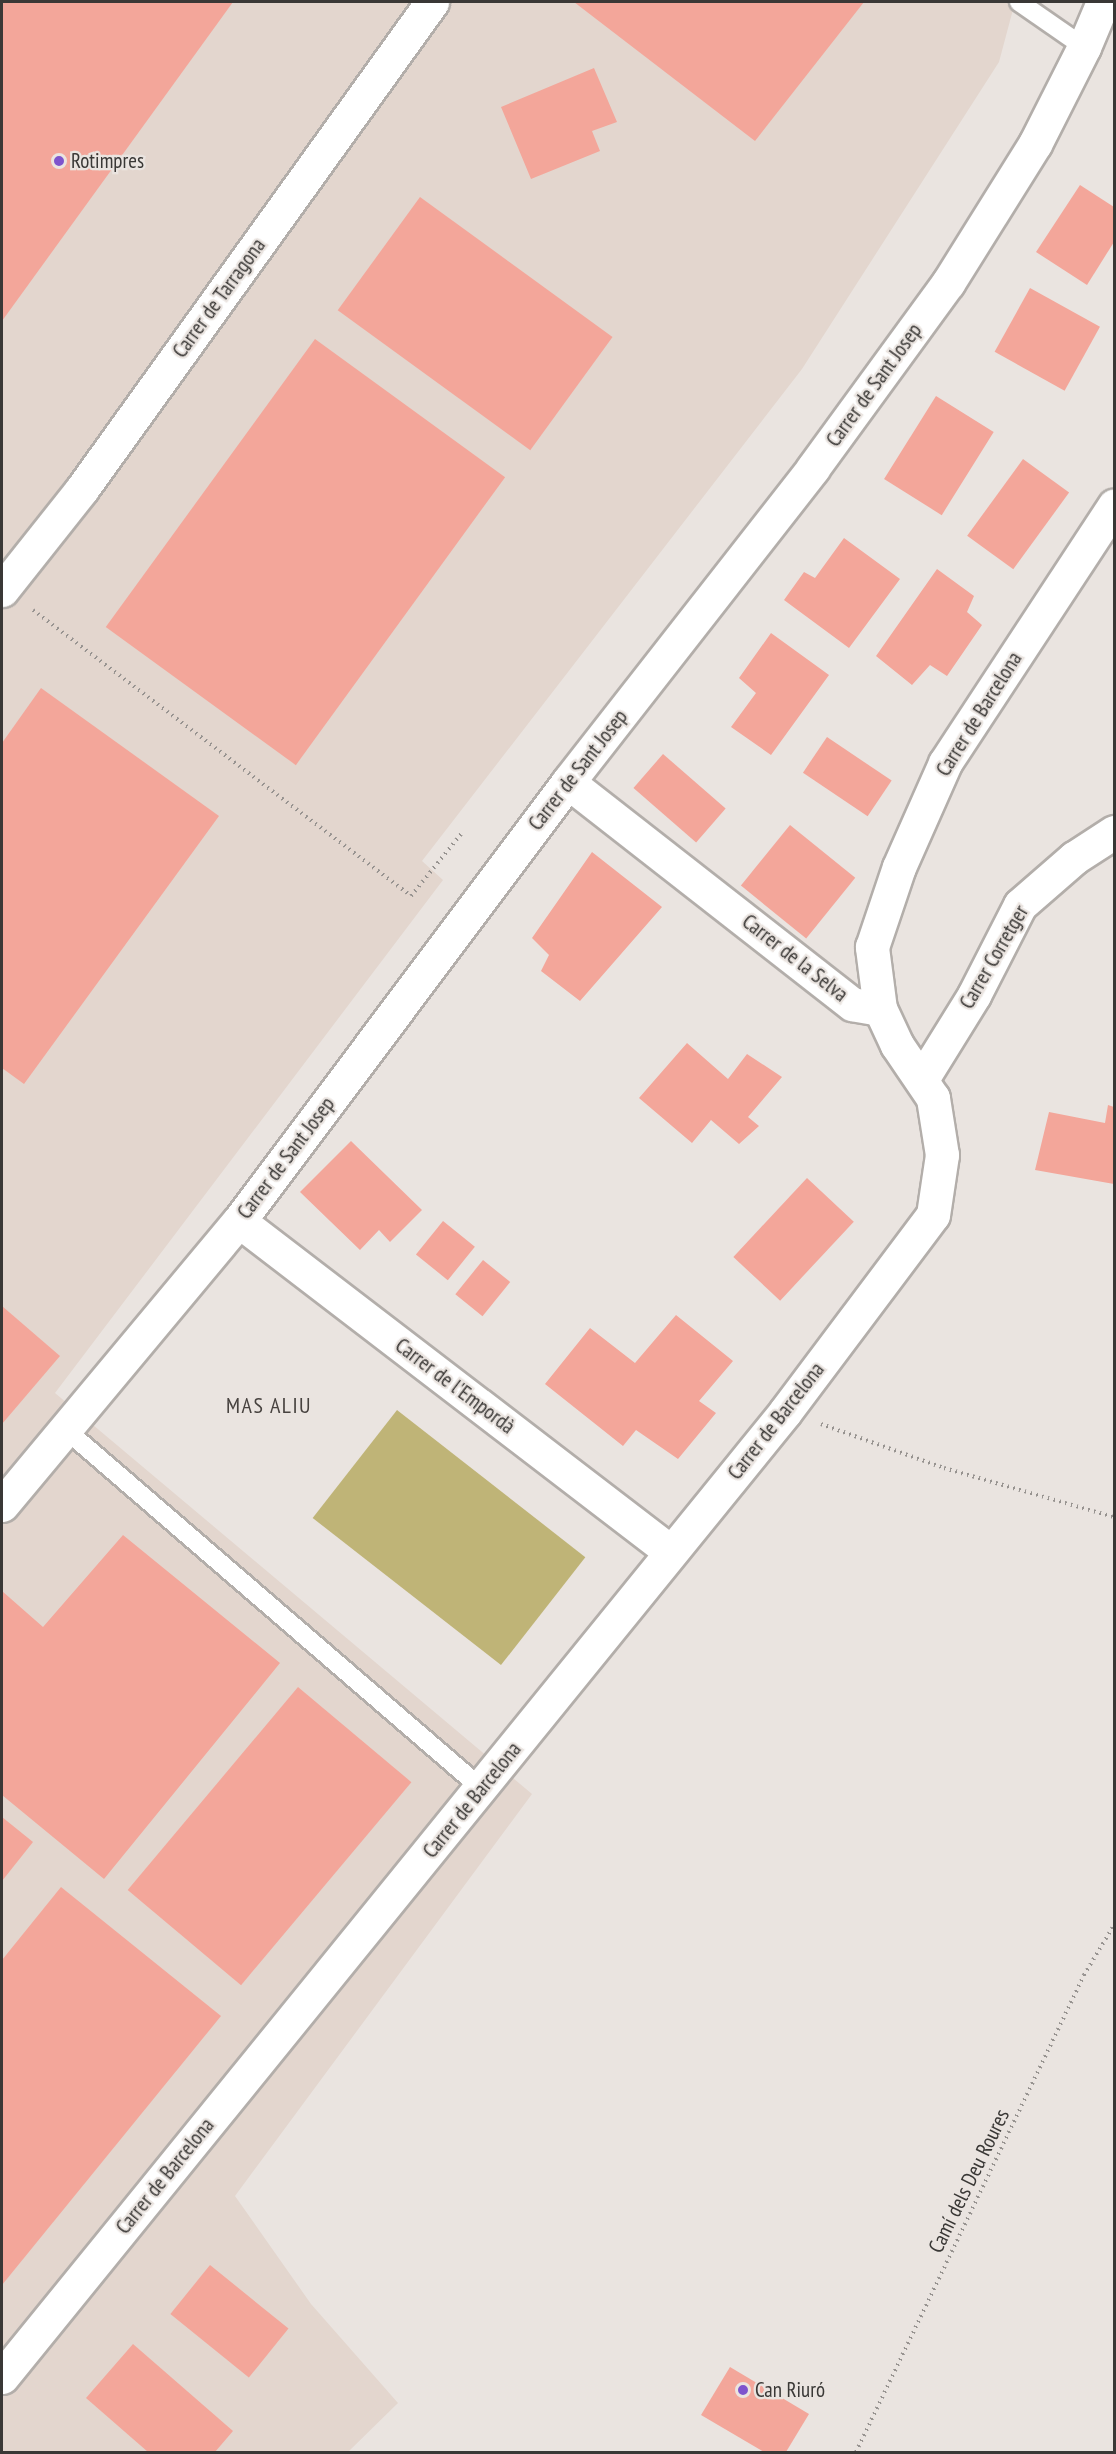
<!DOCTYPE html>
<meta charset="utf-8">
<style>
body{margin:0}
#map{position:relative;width:1116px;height:2454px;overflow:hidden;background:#eae4e0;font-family:"PT Sans Narrow",sans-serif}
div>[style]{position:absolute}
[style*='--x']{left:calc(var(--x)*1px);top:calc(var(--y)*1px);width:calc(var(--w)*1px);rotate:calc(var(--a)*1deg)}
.built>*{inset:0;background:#e3d6ce}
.green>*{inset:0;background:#bfb477;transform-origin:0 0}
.building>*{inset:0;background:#f3a69a;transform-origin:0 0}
.path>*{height:4px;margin-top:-2px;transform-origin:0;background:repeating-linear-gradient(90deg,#979390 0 1.5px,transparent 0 6px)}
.roads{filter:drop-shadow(2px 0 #b3aeaa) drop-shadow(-2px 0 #b3aeaa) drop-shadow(0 2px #b3aeaa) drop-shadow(0 -2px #b3aeaa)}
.service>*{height:18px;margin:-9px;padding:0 9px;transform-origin:9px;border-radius:9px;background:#fff}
.minor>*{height:33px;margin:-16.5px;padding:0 16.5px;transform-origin:16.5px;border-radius:16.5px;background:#fff}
.dots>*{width:16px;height:16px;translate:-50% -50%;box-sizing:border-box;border:3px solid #eae4e0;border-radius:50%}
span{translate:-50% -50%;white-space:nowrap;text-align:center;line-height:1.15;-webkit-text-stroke:4.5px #eae4e0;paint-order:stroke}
.poi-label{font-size:21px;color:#3a3836}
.left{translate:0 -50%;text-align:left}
.street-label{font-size:21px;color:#3a3836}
.neighbourhood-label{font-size:22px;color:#47423f;letter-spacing:1.5px}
.frame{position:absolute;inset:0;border:3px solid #3a3836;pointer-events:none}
</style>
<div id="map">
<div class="built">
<div style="clip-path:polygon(2px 2px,1015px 2px,999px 62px,802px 369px,422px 861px,443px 880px,55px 1393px,532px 1794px,235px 2196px,311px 2304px,398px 2403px,348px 2452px,2px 2452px)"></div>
</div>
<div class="green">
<div style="left:397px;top:1410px;width:239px;height:137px;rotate:38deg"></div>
</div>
<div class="building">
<div style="clip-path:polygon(2px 2px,233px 2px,2px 321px)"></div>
<div style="clip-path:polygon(574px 2px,864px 2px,755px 141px)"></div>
<div style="clip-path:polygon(594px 68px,617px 122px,592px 131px,600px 151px,531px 179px,501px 107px)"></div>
<div style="clip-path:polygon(1080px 185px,1114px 207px,1114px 242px,1087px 285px,1036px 252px)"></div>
<div style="left:420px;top:197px;width:238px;height:140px;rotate:36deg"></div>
<div style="left:1030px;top:288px;width:80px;height:73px;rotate:29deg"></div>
<div style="left:315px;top:339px;width:235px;height:356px;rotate:36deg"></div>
<div style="left:936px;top:396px;width:68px;height:98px;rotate:32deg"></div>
<div style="left:1023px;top:459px;width:57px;height:95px;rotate:36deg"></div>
<div style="clip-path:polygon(844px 538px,900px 579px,849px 648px,784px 600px,804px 572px,815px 578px)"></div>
<div style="clip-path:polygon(937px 569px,974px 596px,967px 612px,982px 625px,947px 676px,930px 665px,912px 685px,876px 656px)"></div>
<div style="clip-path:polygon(771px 633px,829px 675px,771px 755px,731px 727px,756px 693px,739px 678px)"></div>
<div style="clip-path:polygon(41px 688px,219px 816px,24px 1084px,2px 1068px,2px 743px)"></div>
<div style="left:827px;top:737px;width:78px;height:43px;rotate:34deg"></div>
<div style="left:663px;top:754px;width:83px;height:45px;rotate:41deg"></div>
<div style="left:790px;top:825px;width:84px;height:78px;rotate:39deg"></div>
<div style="clip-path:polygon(592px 852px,662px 907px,580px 1001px,541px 971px,549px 955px,532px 938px)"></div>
<div style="clip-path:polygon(687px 1043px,728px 1079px,747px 1054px,782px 1077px,748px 1117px,759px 1126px,739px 1144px,711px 1120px,692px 1143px,639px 1098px)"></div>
<div style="clip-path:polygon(1108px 1105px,1114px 1107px,1114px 1184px,1035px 1170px,1049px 1112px,1105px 1123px)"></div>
<div style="clip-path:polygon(351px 1141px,422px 1210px,390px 1242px,379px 1230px,360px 1250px,300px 1192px)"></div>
<div style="left:807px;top:1178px;width:64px;height:108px;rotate:43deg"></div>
<div style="left:443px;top:1221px;width:41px;height:43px;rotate:39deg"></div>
<div style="left:483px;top:1260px;width:35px;height:44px;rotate:39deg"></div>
<div style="clip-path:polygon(2px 1306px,60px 1356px,2px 1424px)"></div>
<div style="clip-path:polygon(676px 1315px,733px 1361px,699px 1401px,716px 1413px,678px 1459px,636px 1430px,623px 1446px,545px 1384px,590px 1328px,635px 1363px)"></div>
<div style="clip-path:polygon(123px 1535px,280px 1663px,104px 1879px,2px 1795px,2px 1591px,43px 1627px)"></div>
<div style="left:298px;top:1687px;width:148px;height:265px;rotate:40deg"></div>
<div style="clip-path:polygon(2px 1817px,33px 1842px,2px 1881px)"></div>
<div style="clip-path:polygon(61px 1887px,221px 2016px,2px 2285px,2px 1960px)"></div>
<div style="left:210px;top:2265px;width:101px;height:63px;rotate:39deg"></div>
<div style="clip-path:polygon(133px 2344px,233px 2431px,215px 2452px,148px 2452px,86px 2398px)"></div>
<div style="clip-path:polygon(730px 2367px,809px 2414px,786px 2452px,764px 2452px,701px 2415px)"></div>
</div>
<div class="path">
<div style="--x:33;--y:610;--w:474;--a:37.1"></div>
<div style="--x:411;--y:896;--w:80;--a:-51.1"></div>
<div style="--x:821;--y:1424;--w:131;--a:19.7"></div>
<div style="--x:944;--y:1468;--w:177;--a:16.1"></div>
<div style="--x:856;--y:2452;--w:529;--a:-64.45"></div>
<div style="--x:1084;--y:1975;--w:58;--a:-59"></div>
</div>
<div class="roads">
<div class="service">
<div style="--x:1019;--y:2;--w:79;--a:34.7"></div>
<div style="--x:65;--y:1429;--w:549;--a:40.79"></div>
</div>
<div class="minor">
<div style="--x:2;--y:590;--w:129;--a:-51.6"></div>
<div style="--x:82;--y:489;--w:600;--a:-54.3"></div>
<div style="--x:880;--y:1009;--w:63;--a:-97.4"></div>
<div style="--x:872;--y:947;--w:84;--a:-71.4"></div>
<div style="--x:899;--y:867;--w:114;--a:-66.1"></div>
<div style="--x:945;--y:763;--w:308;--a:-56.7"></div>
<div style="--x:922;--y:1079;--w:99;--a:-58.2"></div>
<div style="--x:974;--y:995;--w:101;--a:-62.9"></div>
<div style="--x:1020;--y:905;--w:72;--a:-41"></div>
<div style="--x:1074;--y:858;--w:48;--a:-33"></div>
<div style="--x:239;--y:1221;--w:544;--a:37.46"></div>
<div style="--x:2;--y:1505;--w:370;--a:-50.2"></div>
<div style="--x:239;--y:1221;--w:549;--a:-53.15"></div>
<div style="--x:568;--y:782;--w:398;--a:-52"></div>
<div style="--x:813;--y:468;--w:229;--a:-53.9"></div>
<div style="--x:948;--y:283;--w:164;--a:-58"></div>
<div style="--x:1035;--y:144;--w:109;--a:-63.2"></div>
<div style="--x:1084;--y:47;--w:49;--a:-67.1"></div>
<div style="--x:2;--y:2377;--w:1243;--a:-50.94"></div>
<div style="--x:785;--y:1412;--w:246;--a:-53.1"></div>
<div style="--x:933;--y:1215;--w:61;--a:-81.5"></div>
<div style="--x:942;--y:1155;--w:58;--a:-99"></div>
<div style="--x:933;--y:1098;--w:64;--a:-124.2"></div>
<div style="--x:897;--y:1045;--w:40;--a:-115"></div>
<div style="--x:880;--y:1009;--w:28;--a:-170"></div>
<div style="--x:852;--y:1004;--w:360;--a:-142"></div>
</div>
</div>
<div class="dots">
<div style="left:59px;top:161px;background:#7e54cd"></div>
<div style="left:743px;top:2390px;background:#7e54cd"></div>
</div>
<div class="poi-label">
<span class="left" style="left:71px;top:161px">Rotimpres</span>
<span class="left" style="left:755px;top:2390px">Can Riuró</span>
</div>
<div class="street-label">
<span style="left:219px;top:298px;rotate:-54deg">Carrer de Tarragona</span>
<span style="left:874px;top:385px;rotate:-54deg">Carrer de Sant Josep</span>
<span style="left:979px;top:714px;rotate:-58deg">Carrer de Barcelona</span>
<span style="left:578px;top:770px;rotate:-52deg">Carrer de Sant Josep</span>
<span style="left:994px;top:957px;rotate:-60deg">Carrer Corretger</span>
<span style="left:795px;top:958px;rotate:38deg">Carrer de la Selva</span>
<span style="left:286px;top:1158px;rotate:-53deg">Carrer de Sant Josep</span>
<span style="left:455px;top:1386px;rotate:37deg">Carrer de l'Empordà</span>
<span style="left:776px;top:1421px;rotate:-52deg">Carrer de Barcelona</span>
<span style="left:472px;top:1800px;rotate:-51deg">Carrer de Barcelona</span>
<span style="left:165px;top:2176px;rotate:-51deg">Carrer de Barcelona</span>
<span style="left:969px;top:2181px;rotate:-64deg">Camí dels Deu Roures</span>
</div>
<div class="neighbourhood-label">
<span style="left:269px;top:1406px">MAS ALIU</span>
</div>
<div class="frame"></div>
</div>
